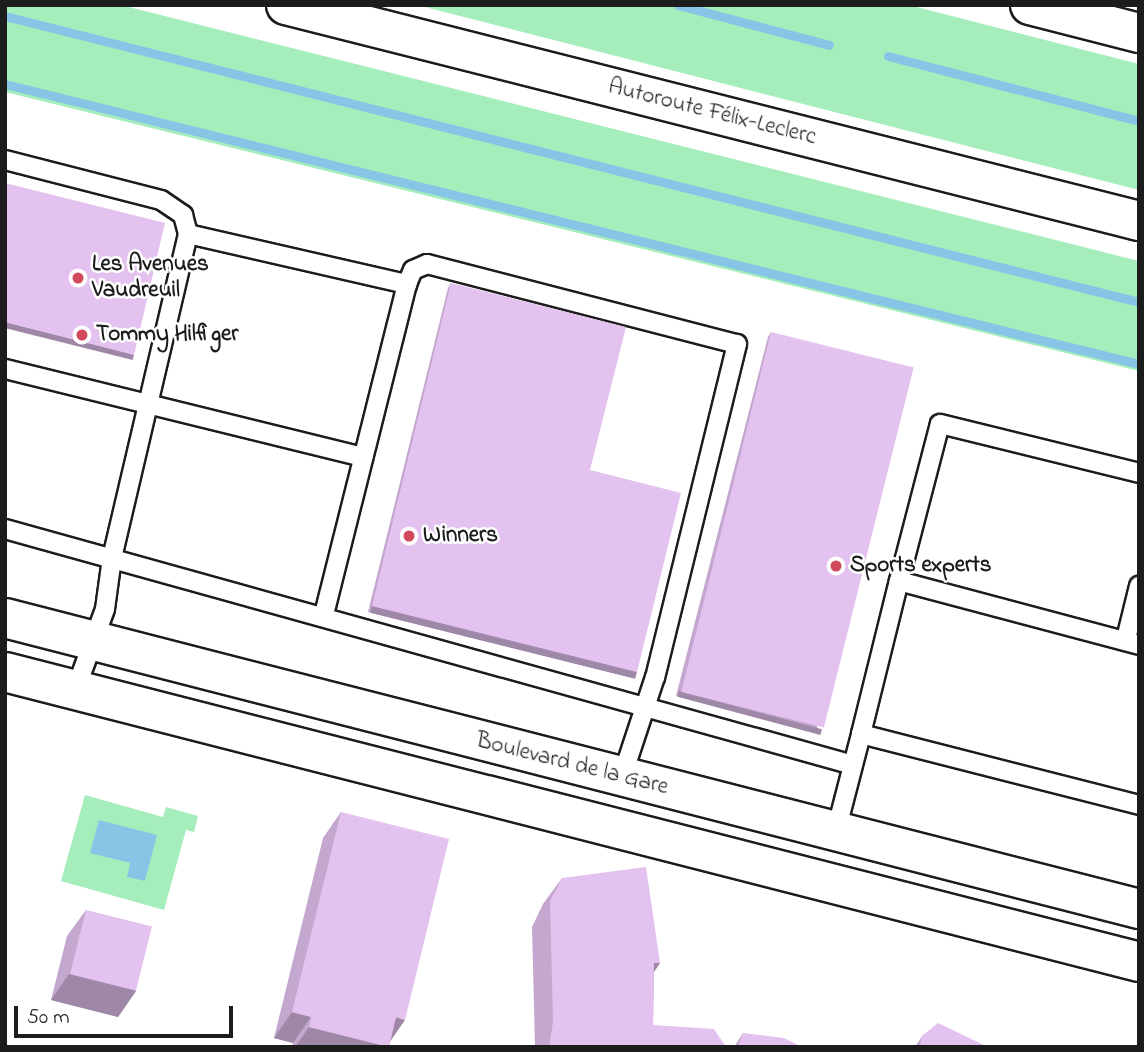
<!DOCTYPE html>
<meta charset="utf-8">
<style>
body{margin:0}
#map{position:relative;width:1144px;height:1052px;overflow:hidden;background:#fff;font-family:"Indie Flower",sans-serif}
div>[style]{position:absolute}
[style*='--x']{left:calc(var(--x)*1px);top:calc(var(--y)*1px);width:calc(var(--w)*1px);rotate:calc(var(--a)*1deg)}
.green>*{inset:0;background:#a5edbb}
.water>*{inset:0;background:#87c5e7}
.stream>*{height:9px;margin:-4.5px;padding:0 4.5px;transform-origin:4.5px;border-radius:4.5px;background:#87c5e7}
.roads{filter:drop-shadow(2px 0 #1c1c1c) drop-shadow(-2px 0 #1c1c1c) drop-shadow(0 2px #1c1c1c) drop-shadow(0 -2px #1c1c1c)}
.lane>*{height:18px;margin:-9px;padding:0 9px;transform-origin:9px;border-radius:9px;background:#fff}
.secondary>*{height:38px;margin:-19px;padding:0 19px;transform-origin:19px;border-radius:19px;background:#fff}
.highway>*{height:38px;margin:-19px;padding:0 19px;transform-origin:19px;border-radius:19px;background:#fff}
.wall>*{inset:0;background:#c3a7ce}
.shaded-wall>*{inset:0;background:#9f88a7;transform-origin:0 0}
.building>*{inset:0;background:#e3c2ef;transform-origin:0 0}
.dots>*{width:19px;height:19px;translate:-50% -50%;box-sizing:border-box;border:4px solid #fff;border-radius:50%}
span{translate:-50% -50%;white-space:nowrap;text-align:center;line-height:1.15;-webkit-text-stroke:5px #fff;paint-order:stroke}
.street-label{font-size:23px;color:#1c1c1c}
.poi-label{font-size:23px;color:#1c1c1c;font-weight:700}
.left{translate:0 -50%;text-align:left}
.frame{position:absolute;inset:0;border:7px solid #1c1c1c;pointer-events:none}
.scale{position:absolute;left:14px;top:1006px;width:219px;height:32px;box-sizing:border-box;border:4px solid #1c1c1c;border-top:0;padding-left:9px;font-size:21px;line-height:24px;white-space:nowrap;color:#1c1c1c;-webkit-text-stroke:5px #fff;paint-order:stroke}
</style>
<div id="map">
<div class="green">
<div style="clip-path:polygon(5px 5px,121px 5px,1139px 261px,1139px 371px,5px 92px)"></div>
<div style="clip-path:polygon(417px 5px,909px 5px,1139px 64px,1139px 190px)"></div>
<div style="clip-path:polygon(85px 795px,163px 817px,166px 807px,198px 816px,194px 832px,186px 830px,164px 910px,61px 881px)"></div>
</div>
<div class="water">
<div style="clip-path:polygon(99px 820px,157px 835px,145px 881px,127px 877px,130px 863px,90px 853px)"></div>
</div>
<div class="stream">
<div style="--x:678;--y:5;--w:156;--a:14.8"></div>
<div style="--x:5;--y:16;--w:1170;--a:14.16"></div>
<div style="--x:888;--y:56;--w:259;--a:14.5"></div>
<div style="--x:5;--y:84;--w:1168;--a:13.87"></div>
</div>
<div class="roads">
<div class="lane">
<div style="--x:5;--y:160;--w:161;--a:14.4"></div>
<div style="--x:161;--y:200;--w:27;--a:34"></div>
<div style="--x:183;--y:215;--w:20;--a:75"></div>
<div style="--x:407;--y:284;--w:15;--a:-67"></div>
<div style="--x:413;--y:270;--w:15;--a:-23"></div>
<div style="--x:427;--y:264;--w:320;--a:14.5"></div>
<div style="--x:737;--y:344;--w:343;--a:103.8"></div>
<div style="--x:655;--y:677;--w:105;--a:108.3"></div>
<div style="--x:5;--y:369;--w:369;--a:13.8"></div>
<div style="--x:5;--y:529;--w:880;--a:15.55"></div>
<div style="--x:899;--y:581;--w:162;--a:-75.4"></div>
<div style="--x:940;--y:424;--w:205;--a:13.8"></div>
<div style="--x:1126;--y:639;--w:55;--a:-76.2"></div>
<div style="--x:75;--y:691;--w:87;--a:-69.9"></div>
<div style="--x:105;--y:609;--w:51;--a:-82.2"></div>
<div style="--x:112;--y:558;--w:333;--a:-76.8"></div>
<div style="--x:188;--y:234;--w:225;--a:12.9"></div>
<div style="--x:407;--y:284;--w:341;--a:104.1"></div>
<div style="--x:861;--y:734;--w:158;--a:-76.1"></div>
<div style="--x:899;--y:581;--w:248;--a:14.9"></div>
<div style="--x:836;--y:831;--w:100;--a:-75.5"></div>
<div style="--x:861;--y:734;--w:287;--a:14.3"></div>
</div>
<div class="secondary">
<div style="--x:5;--y:618;--w:1171;--a:14.39"></div>
<div style="--x:5;--y:672;--w:1170;--a:14.34"></div>
</div>
<div class="highway">
<div style="--x:286;--y:5;--w:880;--a:14.21"></div>
<div style="--x:1030;--y:5;--w:113;--a:14.4"></div>
</div>
</div>
<div class="wall">
<div style="clip-path:polygon(451px 283px,590px 470px,637px 672px,633px 678px,368px 612px,448px 288px)"></div>
<div style="clip-path:polygon(771px 332px,818px 733px,676px 696px,768px 337px)"></div>
<div style="clip-path:polygon(341px 812px,390px 1041px,389px 1047px,292px 1047px,293px 1043px,274px 1038px,323px 838px)"></div>
<div style="clip-path:polygon(562px 878px,660px 963px,654px 972px,653px 1025px,726px 1047px,535px 1047px,532px 927px,543px 904px)"></div>
<div style="clip-path:polygon(86px 910px,136px 991px,118px 1017px,51px 1000px,67px 936px)"></div>
<div style="clip-path:polygon(743px 1033px,802px 1047px,734px 1047px)"></div>
<div style="clip-path:polygon(923px 1035px,988px 1047px,915px 1047px)"></div>
</div>
<div class="shaded-wall">
<div style="left:5px;top:322px;width:133px;height:6px;rotate:14deg"></div>
<div style="left:372px;top:606px;width:273px;height:7px;rotate:14deg"></div>
<div style="left:679px;top:691px;width:148px;height:6px;rotate:15deg"></div>
<div style="clip-path:polygon(654px 963px,660px 963px,642px 989px)"></div>
<div style="clip-path:polygon(69px 974px,136px 991px,118px 1017px,51px 1000px)"></div>
<div style="clip-path:polygon(292px 1012px,311px 1017px,293px 1043px,274px 1038px)"></div>
<div style="clip-path:polygon(396px 1017px,405px 1020px,387px 1046px)"></div>
<div style="clip-path:polygon(309px 1027px,388px 1047px,295px 1047px)"></div>
</div>
<div class="building">
<div style="clip-path:polygon(5px 183px,165px 223px,134px 355px,5px 322px)"></div>
<div style="clip-path:polygon(451px 283px,626px 327px,590px 470px,681px 493px,637px 672px,372px 606px)"></div>
<div style="left:771px;top:332px;width:147px;height:371px;rotate:14deg"></div>
<div style="clip-path:polygon(341px 812px,449px 839px,405px 1020px,396px 1017px,389px 1047px,309px 1027px,311px 1017px,292px 1012px)"></div>
<div style="clip-path:polygon(646px 867px,660px 963px,654px 963px,653px 1025px,714px 1029px,726px 1047px,549px 1047px,553px 1022px,550px 901px,562px 878px)"></div>
<div style="left:86px;top:910px;width:68px;height:66px;rotate:14deg"></div>
<div style="clip-path:polygon(938px 1023px,988px 1047px,919px 1047px,923px 1035px)"></div>
<div style="clip-path:polygon(743px 1033px,784px 1038px,802px 1047px,738px 1047px)"></div>
</div>
<div class="dots">
<div style="left:78px;top:278px;background:#d1495b"></div>
<div style="left:82px;top:335px;background:#d1495b"></div>
<div style="left:409px;top:536px;background:#d1495b"></div>
<div style="left:836px;top:566px;background:#d1495b"></div>
</div>
<div class="street-label">
<span style="left:712px;top:113px;rotate:14deg">Autoroute Félix-Leclerc</span>
<span style="left:572px;top:765px;rotate:14deg">Boulevard de la Gare</span>
</div>
<div class="poi-label">
<span class="left" style="left:92px;top:278px">Les Avenues<br>Vaudreuil</span>
<span class="left" style="left:96px;top:335px">Tommy Hilfiger</span>
<span class="left" style="left:423px;top:536px">Winners</span>
<span class="left" style="left:850px;top:566px">Sports experts</span>
</div>
<div class="frame"></div>
<div class="scale">50 m</div>
</div>
